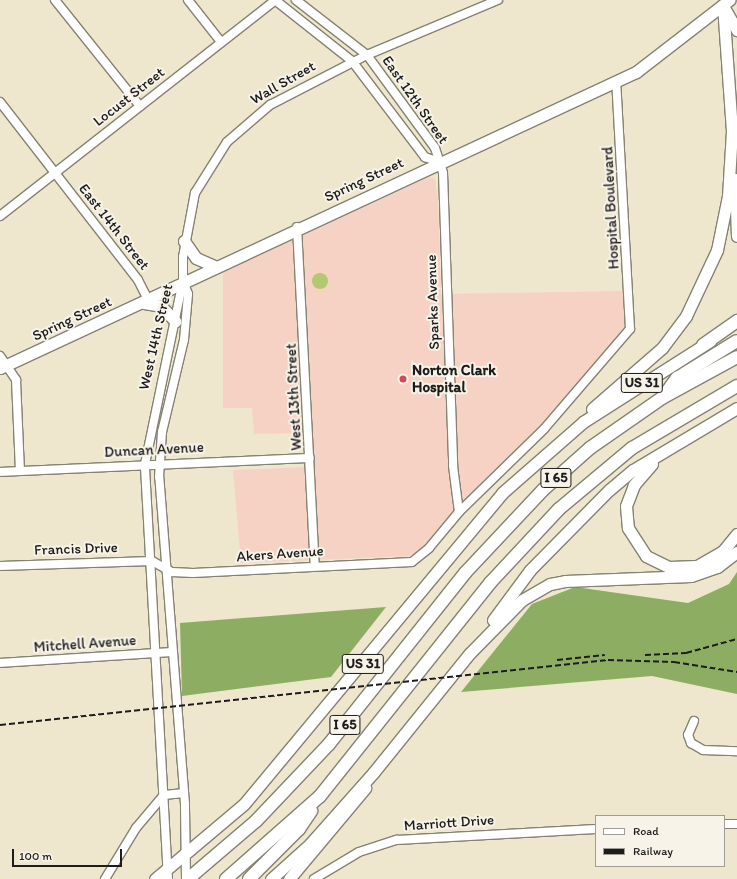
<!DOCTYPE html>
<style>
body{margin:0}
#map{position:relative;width:737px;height:879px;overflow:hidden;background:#eee7cd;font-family:Itim,sans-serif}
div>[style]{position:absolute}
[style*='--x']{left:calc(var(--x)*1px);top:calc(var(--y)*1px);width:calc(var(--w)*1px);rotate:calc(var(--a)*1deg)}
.built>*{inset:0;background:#f6d2c4}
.green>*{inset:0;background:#b2ca6f}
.round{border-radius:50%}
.forest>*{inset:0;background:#8dae62}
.roads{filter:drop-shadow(1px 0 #858274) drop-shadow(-1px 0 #858274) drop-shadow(0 1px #858274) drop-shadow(0 -1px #858274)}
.minor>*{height:8px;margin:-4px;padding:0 4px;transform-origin:4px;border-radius:4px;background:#fff}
.major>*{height:11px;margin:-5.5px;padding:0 5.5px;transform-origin:5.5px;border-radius:5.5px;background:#fff}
.highway>*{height:12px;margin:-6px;padding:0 6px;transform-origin:6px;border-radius:6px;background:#fff}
.rail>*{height:2px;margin-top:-1px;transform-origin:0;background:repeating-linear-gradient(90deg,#1c1c1c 0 6px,transparent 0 9px)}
.dots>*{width:11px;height:11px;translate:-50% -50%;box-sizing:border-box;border:2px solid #f7f3e8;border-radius:50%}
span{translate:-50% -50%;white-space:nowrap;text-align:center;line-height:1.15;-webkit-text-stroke:4px #f7f3e8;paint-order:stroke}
.shield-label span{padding:1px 3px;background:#f7f3e8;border:1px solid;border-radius:3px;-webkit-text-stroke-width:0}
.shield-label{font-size:14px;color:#1c1c1c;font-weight:700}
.street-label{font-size:15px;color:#1c1c1c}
.poi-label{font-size:15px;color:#1c1c1c;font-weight:700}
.left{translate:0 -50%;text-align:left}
.legend{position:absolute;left:595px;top:815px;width:130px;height:52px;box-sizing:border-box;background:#f7f3e8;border:1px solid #9f9d96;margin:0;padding:5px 7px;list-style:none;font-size:12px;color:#1c1c1c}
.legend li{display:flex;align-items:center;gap:8px;height:20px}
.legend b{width:20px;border:1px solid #9f9d96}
.scale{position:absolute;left:12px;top:849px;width:110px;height:18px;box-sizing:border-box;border:2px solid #1c1c1c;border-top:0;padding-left:5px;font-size:12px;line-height:14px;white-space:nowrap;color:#1c1c1c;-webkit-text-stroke:3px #f7f3e8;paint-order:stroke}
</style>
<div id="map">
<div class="built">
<div style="clip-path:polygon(429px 177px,435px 179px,438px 200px,441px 294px,623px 291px,625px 328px,540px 428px,420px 551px,409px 556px,241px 563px,233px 470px,305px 467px,303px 433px,254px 434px,252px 408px,223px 408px,223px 272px)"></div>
</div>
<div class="green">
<div class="round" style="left:312px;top:273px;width:16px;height:16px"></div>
</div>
<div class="forest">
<div style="clip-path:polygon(737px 572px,737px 694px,652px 676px,461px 692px,532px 604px,575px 587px,688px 603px,729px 584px)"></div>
<div style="clip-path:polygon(386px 607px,331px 677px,182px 696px,180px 623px)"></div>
</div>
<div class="roads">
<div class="minor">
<div style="--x:55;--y:0;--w:136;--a:51.3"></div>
<div style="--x:188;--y:0;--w:53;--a:51.8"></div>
<div style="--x:275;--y:0;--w:98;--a:38.4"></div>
<div style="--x:352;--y:61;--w:121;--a:52.8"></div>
<div style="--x:425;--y:157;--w:15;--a:20"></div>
<div style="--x:296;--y:0;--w:90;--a:37.8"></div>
<div style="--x:367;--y:55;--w:115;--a:53.8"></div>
<div style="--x:435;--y:148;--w:26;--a:72"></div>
<div style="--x:443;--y:173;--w:293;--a:88"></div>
<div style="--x:453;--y:466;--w:46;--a:82.6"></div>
<div style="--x:0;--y:102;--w:225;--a:52.2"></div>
<div style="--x:138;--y:280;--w:22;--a:63"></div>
<div style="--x:0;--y:216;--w:350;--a:-38.1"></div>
<div style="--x:297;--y:227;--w:338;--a:87"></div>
<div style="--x:0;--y:356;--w:29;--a:56"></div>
<div style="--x:16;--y:380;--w:91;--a:87.5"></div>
<div style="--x:0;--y:472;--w:310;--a:-2.6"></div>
<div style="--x:152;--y:561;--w:23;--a:29"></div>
<div style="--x:172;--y:572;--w:21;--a:3"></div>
<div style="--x:193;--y:573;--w:219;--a:-2.9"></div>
<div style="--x:412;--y:562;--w:22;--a:-39"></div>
<div style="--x:429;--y:548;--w:47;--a:-50.2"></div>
<div style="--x:459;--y:512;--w:119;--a:-44.3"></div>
<div style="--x:544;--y:429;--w:132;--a:-49.3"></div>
<div style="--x:630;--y:329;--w:248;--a:-93.2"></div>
<div style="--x:0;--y:566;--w:152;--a:-1.9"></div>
<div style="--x:0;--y:663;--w:172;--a:-3.7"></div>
<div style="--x:694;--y:721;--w:15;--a:113"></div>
<div style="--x:688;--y:735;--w:9;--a:69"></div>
<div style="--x:691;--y:743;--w:14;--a:30"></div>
<div style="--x:703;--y:750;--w:34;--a:2"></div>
<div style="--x:724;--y:824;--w:13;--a:0"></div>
<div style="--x:105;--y:879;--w:60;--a:-58.7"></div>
<div style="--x:136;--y:828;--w:43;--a:-49.7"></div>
<div style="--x:164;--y:795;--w:20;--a:-6"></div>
<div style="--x:168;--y:879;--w:416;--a:-93.2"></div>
<div style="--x:145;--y:464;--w:187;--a:-78.3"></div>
<div style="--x:186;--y:879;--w:75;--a:-90.8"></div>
<div style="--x:185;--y:804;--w:328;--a:-94.5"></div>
<div style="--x:159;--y:477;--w:45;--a:-86.2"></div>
<div style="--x:162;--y:432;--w:95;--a:-76.6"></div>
<div style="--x:184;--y:340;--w:46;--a:-85"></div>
<div style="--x:188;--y:294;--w:14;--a:-111"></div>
<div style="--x:183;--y:281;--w:24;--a:-90"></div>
<div style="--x:183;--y:257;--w:65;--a:-79.4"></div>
<div style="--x:195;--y:193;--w:60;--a:-57.9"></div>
<div style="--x:227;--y:142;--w:57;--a:-40.7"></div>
<div style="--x:270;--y:105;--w:109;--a:-27.3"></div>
<div style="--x:367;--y:55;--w:142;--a:-22.8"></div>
<div style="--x:314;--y:879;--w:52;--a:-31"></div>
<div style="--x:359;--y:852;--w:40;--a:-18"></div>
<div style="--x:397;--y:840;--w:199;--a:-3.2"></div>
</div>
<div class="major">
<div style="--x:723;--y:6;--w:28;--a:60"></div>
<div style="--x:735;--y:179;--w:57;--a:88"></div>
<div style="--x:184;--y:241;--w:21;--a:55"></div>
<div style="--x:196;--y:258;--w:20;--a:24"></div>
<div style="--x:144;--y:303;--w:17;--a:10"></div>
<div style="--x:161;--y:306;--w:21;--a:47"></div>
<div style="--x:0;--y:368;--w:702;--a:-24.96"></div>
<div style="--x:636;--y:72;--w:118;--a:-37.7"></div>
<div style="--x:592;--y:409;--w:93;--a:-41.1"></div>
<div style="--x:662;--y:348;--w:40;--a:-53"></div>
<div style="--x:686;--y:316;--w:73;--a:-64.8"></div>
<div style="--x:717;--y:250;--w:55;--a:-78.5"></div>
<div style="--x:728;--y:196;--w:65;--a:-86.5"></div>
<div style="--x:732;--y:131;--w:126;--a:-94.1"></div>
<div style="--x:652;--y:464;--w:28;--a:131"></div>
<div style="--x:634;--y:485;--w:22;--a:111"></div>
<div style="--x:626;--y:506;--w:22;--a:85"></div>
<div style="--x:628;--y:528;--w:33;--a:57"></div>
<div style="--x:646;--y:556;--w:25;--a:26"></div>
<div style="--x:669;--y:567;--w:28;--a:-2"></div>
<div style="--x:697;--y:566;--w:30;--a:-30"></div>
<div style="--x:723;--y:551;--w:22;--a:-51"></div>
<div style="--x:493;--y:620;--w:62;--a:-53.5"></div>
<div style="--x:530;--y:570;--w:112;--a:-45.4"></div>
<div style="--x:609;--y:490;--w:31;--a:-40"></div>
<div style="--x:633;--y:470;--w:121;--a:-30.8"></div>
<div style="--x:155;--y:879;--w:116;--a:-40.1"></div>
<div style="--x:244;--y:804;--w:404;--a:-50.3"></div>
<div style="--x:502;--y:493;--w:108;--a:-41.2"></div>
<div style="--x:583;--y:422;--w:151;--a:-32.5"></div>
<div style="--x:271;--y:879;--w:52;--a:-41.9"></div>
<div style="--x:310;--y:844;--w:95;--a:-48.4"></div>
<div style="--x:373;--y:773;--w:154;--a:-51.1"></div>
<div style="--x:470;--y:653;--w:74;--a:-45.5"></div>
<div style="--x:522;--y:600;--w:32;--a:-30"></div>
<div style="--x:550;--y:584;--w:15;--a:-11"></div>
<div style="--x:565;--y:581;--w:126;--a:-2.3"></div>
<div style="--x:691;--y:576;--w:28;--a:-19"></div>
<div style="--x:717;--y:567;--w:25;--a:-37"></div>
<div style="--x:289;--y:879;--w:119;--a:-50.1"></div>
</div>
<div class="highway">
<div style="--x:703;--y:345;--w:42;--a:-35.2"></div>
<div style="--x:666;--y:393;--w:19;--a:-54"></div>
<div style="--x:677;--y:378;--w:70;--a:-31.7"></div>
<div style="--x:188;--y:879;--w:89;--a:-40.5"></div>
<div style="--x:256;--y:821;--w:106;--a:-46.5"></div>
<div style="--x:329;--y:744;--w:218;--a:-51.5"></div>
<div style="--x:465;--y:573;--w:115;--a:-46.8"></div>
<div style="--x:544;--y:489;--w:62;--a:-41.7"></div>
<div style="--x:590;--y:448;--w:88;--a:-34.8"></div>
<div style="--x:662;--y:398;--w:85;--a:-28.7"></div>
<div style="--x:226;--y:879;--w:125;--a:-41.4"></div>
<div style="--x:320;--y:796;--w:273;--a:-51.4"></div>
<div style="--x:490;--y:583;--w:101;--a:-47"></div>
<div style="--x:559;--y:509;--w:95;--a:-39.9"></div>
<div style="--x:632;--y:448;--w:122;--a:-30.6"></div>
<div style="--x:249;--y:879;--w:71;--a:-45"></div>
<div style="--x:299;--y:829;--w:22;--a:-56"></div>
</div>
</div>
<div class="rail">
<div style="--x:645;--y:655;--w:41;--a:-2.8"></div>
<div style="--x:686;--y:653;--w:53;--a:-15.4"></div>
<div style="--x:557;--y:660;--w:48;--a:-5.9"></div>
<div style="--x:0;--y:725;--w:611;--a:-6.1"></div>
<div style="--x:608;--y:660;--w:66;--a:1.7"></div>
<div style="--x:674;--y:662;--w:64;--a:9"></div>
</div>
<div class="dots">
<div style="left:403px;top:379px;background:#d1495b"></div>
</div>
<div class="shield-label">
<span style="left:642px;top:383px">US 31</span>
<span style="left:556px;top:478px">I 65</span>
<span style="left:363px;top:664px">US 31</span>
<span style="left:345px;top:725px">I 65</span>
</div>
<div class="street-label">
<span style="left:283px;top:83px;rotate:-30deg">Wall Street</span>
<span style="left:129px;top:97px;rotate:-38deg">Locust Street</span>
<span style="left:415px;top:100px;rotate:55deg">East 12th Street</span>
<span style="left:364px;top:180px;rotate:-25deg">Spring Street</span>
<span style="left:611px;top:208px;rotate:-93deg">Hospital Boulevard</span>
<span style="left:114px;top:227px;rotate:52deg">East 14th Street</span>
<span style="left:433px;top:302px;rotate:-92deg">Sparks Avenue</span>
<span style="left:72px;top:319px;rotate:-25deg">Spring Street</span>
<span style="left:156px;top:337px;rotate:-77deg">West 14th Street</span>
<span style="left:294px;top:397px;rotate:-93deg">West 13th Street</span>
<span style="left:154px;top:450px;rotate:-3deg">Duncan Avenue</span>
<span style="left:76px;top:549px;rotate:-2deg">Francis Drive</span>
<span style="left:280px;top:554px;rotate:-4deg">Akers Avenue</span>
<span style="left:85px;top:644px;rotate:-4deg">Mitchell Avenue</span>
<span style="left:449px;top:823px;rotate:-4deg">Marriott Drive</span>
</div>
<div class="poi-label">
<span class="left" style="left:412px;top:379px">Norton Clark<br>Hospital</span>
</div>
<ul class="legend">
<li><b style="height:5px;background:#fff"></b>Road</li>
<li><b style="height:5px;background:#1c1c1c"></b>Railway</li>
</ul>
<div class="scale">100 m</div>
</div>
